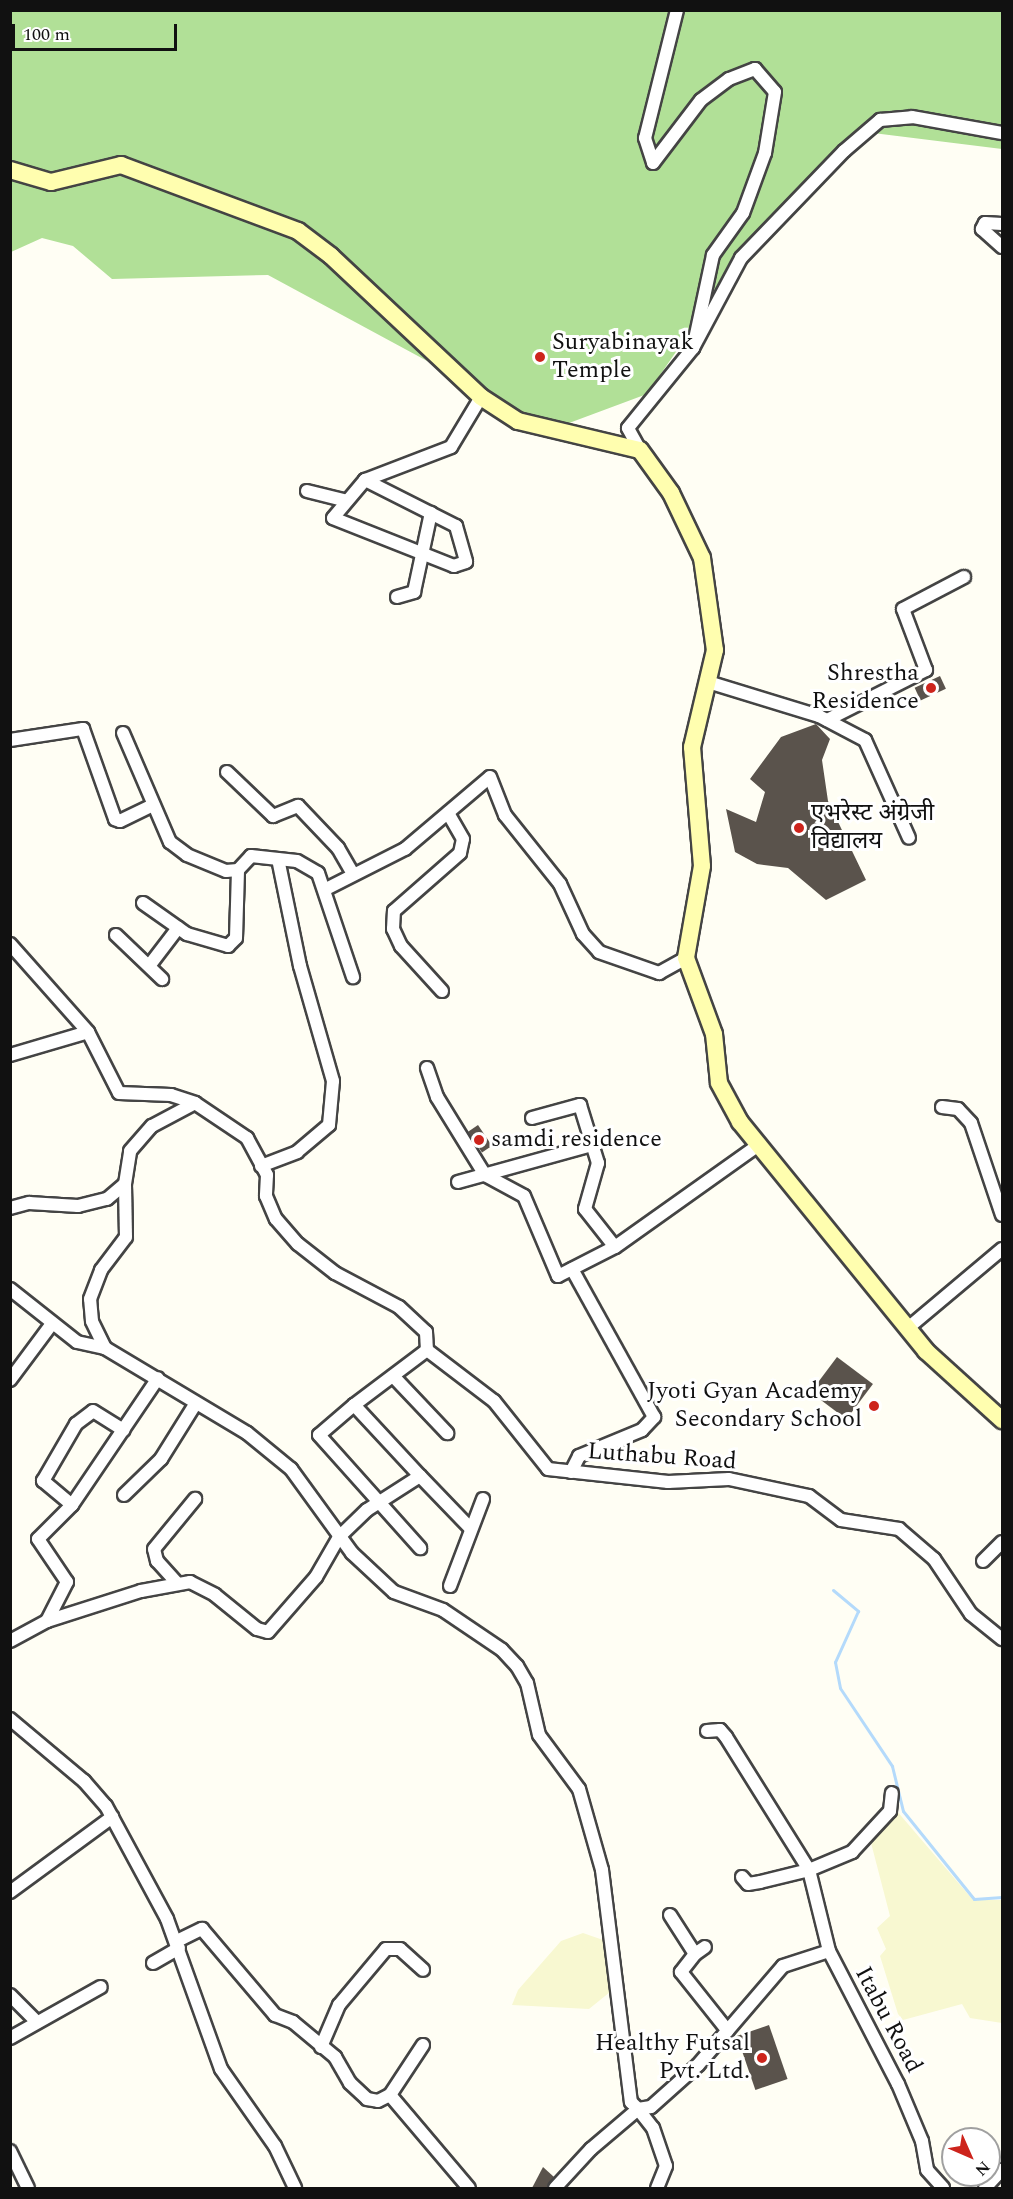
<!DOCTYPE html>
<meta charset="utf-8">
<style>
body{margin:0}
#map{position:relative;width:1013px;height:2199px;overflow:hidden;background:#fffef4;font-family:Spectral,"Noto Sans Devanagari",serif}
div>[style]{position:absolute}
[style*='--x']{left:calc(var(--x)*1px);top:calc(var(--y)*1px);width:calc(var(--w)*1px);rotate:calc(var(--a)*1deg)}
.farmland>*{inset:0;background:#f8f8d1}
.forest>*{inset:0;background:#b1e097}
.stream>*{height:3px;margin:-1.5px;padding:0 1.5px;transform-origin:1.5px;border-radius:1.5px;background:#b4dafb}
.building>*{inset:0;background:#5a534c;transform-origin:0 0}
.roads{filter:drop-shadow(2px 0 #444) drop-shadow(-2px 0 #444) drop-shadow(0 2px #444) drop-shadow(0 -2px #444)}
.minor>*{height:12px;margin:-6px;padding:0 6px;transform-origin:6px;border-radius:6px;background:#fff}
.secondary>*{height:16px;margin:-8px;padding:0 8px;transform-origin:8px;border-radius:8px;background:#fffeaf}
.dots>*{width:16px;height:16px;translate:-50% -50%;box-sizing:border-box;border:3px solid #fff;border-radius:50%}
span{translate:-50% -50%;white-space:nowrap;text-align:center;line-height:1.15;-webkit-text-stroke:6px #fff;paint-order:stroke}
.poi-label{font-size:24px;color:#111}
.left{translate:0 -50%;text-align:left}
.right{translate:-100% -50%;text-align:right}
.street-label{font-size:24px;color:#111}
.frame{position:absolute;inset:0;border:12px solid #111;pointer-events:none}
.north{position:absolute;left:941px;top:2127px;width:60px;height:60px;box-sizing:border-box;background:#fff;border:2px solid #a0a0a0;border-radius:50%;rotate:135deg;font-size:16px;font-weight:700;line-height:24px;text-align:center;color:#111}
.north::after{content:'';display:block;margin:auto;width:21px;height:27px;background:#cd241c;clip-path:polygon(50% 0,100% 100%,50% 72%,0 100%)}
.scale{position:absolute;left:12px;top:24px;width:165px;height:27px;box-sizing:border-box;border:3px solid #111;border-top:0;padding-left:8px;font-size:18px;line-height:21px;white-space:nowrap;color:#111;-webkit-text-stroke:4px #fff;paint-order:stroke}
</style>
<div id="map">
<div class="farmland">
<div style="clip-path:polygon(896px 1810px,973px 1900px,1002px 1900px,1002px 2023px,970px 2018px,962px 2004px,903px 2020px,898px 2014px,880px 1956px,886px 1949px,877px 1928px,890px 1916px,870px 1839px)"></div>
<div style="clip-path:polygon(583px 1933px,603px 1940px,610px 1992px,589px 2009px,512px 2005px,518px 1990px,561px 1941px)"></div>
</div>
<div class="forest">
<div style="clip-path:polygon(10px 11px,1002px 11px,1002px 149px,865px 132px,765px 222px,647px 394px,553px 429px,268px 275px,112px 279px,73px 246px,42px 238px,11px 252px)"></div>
</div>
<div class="stream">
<div style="--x:833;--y:1590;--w:33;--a:40"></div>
<div style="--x:858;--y:1611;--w:56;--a:114.3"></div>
<div style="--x:835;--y:1662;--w:26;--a:79"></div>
<div style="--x:840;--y:1688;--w:94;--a:56.3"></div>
<div style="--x:892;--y:1766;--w:46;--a:76.3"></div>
<div style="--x:903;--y:1811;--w:113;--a:51.1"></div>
<div style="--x:974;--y:1899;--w:28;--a:-4"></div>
</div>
<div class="building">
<div style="left:940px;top:676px;width:14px;height:28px;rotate:65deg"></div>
<div style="clip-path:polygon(816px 724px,830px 739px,822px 760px,828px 801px,866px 880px,826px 900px,788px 868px,757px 864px,735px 852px,726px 809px,756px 822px,765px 792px,750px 779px,781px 737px)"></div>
<div style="left:478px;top:1125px;width:25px;height:12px;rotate:56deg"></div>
<div style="left:837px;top:1357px;width:45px;height:44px;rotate:37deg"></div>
<div style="left:769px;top:2025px;width:57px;height:34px;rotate:71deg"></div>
<div style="clip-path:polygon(543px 2167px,554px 2177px,547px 2188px,532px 2188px)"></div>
</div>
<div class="roads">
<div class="minor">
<div style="--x:677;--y:10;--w:132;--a:104"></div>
<div style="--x:645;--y:138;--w:26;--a:72"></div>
<div style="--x:653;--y:163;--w:79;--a:-52.7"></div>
<div style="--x:701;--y:100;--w:35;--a:-37"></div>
<div style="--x:729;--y:79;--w:28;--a:-21"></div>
<div style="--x:755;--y:69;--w:30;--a:49"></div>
<div style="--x:775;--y:92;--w:62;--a:99.3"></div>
<div style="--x:765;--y:153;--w:64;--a:110.1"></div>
<div style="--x:743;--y:213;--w:52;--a:125.5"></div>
<div style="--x:713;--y:255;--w:95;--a:102.1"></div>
<div style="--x:1002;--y:224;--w:17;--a:-177"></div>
<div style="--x:985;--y:223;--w:7;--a:117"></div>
<div style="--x:982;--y:229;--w:27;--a:42"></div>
<div style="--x:640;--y:450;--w:25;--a:-119"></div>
<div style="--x:628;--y:428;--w:103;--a:-50.9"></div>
<div style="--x:693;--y:348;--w:102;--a:-61.9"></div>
<div style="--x:741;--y:258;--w:149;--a:-46.1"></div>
<div style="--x:844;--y:151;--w:48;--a:-40.7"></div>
<div style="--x:880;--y:120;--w:32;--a:-5"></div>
<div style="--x:912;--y:117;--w:91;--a:10.1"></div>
<div style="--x:365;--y:480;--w:102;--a:26.8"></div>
<div style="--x:456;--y:526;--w:37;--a:74"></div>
<div style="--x:466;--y:562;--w:13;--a:162"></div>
<div style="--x:454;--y:566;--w:130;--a:-158.4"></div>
<div style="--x:333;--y:518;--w:50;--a:-49.9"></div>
<div style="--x:365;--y:480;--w:92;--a:-21"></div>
<div style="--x:451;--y:447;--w:58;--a:-59"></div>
<div style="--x:307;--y:491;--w:41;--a:14"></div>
<div style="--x:397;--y:597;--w:18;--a:-16"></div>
<div style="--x:414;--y:592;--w:81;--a:-77.9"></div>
<div style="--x:708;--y:682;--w:116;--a:17"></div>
<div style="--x:819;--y:716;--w:52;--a:27.6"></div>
<div style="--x:865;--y:740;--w:107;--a:65.8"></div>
<div style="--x:827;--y:720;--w:111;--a:-26.8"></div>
<div style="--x:926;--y:670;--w:65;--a:-110.7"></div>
<div style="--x:903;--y:609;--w:69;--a:-27.7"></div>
<div style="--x:123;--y:733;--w:119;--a:66.7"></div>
<div style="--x:170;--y:842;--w:21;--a:37"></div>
<div style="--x:187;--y:855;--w:42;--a:22.3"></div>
<div style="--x:226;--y:871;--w:12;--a:-5"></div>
<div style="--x:238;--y:870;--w:19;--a:-47"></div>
<div style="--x:251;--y:856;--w:46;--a:6.2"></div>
<div style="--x:297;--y:861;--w:24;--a:30"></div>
<div style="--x:318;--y:873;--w:110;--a:71.4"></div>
<div style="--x:10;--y:740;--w:74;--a:-8.6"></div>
<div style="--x:83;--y:729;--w:96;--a:70.4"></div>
<div style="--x:115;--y:819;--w:5;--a:22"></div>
<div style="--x:120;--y:821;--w:37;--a:-26"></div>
<div style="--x:227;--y:772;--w:64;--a:43.7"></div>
<div style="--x:273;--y:816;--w:27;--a:-22"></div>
<div style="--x:298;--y:806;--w:58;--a:46.4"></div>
<div style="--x:338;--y:848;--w:30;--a:60"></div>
<div style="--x:326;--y:889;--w:89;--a:-26.9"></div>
<div style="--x:405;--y:849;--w:111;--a:-40.3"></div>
<div style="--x:490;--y:777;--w:41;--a:68.5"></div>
<div style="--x:505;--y:815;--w:88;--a:51.4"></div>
<div style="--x:560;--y:884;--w:55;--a:65.3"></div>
<div style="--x:583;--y:934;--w:24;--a:48"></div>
<div style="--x:599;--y:952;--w:64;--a:19.3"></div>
<div style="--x:659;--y:973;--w:31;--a:-29"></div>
<div style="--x:143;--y:903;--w:54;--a:35.2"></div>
<div style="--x:187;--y:934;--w:43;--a:16.3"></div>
<div style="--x:228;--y:946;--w:11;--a:-45"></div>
<div style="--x:236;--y:938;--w:68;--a:-88.3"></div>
<div style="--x:116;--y:935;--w:64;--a:43.7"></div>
<div style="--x:10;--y:944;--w:118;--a:48.4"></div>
<div style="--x:88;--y:1032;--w:68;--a:63.1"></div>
<div style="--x:119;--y:1093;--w:52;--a:2.2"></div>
<div style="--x:171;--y:1095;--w:25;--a:18"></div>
<div style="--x:195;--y:1103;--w:63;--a:33.9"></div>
<div style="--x:247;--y:1138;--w:42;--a:61.6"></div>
<div style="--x:267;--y:1175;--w:21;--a:93"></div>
<div style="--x:266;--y:1196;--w:25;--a:67"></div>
<div style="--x:276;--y:1219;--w:33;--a:49"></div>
<div style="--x:298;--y:1244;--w:47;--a:38.1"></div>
<div style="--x:335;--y:1273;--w:72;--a:28"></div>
<div style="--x:399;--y:1307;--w:37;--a:43"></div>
<div style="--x:426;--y:1332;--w:18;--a:87"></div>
<div style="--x:427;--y:1350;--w:84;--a:37.3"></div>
<div style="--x:494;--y:1401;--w:87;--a:51.5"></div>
<div style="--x:548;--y:1469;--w:121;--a:6.2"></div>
<div style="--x:668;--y:1482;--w:61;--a:-2.8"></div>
<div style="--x:729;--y:1479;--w:82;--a:12"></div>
<div style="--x:809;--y:1496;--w:40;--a:37"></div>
<div style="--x:841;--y:1520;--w:59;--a:8.8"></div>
<div style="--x:899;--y:1529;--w:46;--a:40.6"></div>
<div style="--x:934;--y:1559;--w:66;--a:56.1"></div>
<div style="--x:971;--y:1614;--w:40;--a:39"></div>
<div style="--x:149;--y:966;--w:48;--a:-52.7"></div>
<div style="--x:442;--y:991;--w:61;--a:-132.3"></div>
<div style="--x:401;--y:946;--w:19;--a:-115"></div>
<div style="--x:393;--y:929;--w:18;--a:-87"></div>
<div style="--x:394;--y:911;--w:88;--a:-41.3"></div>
<div style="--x:460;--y:853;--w:14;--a:-78"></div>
<div style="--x:463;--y:839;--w:30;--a:-120"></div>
<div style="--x:10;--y:1055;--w:81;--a:-16.4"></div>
<div style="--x:427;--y:1068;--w:31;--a:71"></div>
<div style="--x:437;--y:1097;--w:92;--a:58.4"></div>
<div style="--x:485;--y:1175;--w:44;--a:28.3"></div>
<div style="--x:524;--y:1196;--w:87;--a:67"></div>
<div style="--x:558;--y:1276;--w:64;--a:-27"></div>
<div style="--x:615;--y:1247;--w:178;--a:-35.4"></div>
<div style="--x:942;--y:1107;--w:16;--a:7"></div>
<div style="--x:958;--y:1109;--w:19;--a:47"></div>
<div style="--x:971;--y:1123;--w:97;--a:71.4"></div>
<div style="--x:532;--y:1118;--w:50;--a:-15.2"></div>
<div style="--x:580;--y:1105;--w:61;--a:72.8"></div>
<div style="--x:598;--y:1163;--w:48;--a:105.8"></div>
<div style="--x:585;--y:1209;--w:48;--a:51.7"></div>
<div style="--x:261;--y:1166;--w:39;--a:-21"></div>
<div style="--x:297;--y:1152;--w:42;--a:-40.2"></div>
<div style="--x:329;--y:1125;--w:44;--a:-84.8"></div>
<div style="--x:333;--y:1081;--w:120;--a:-106"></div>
<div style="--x:300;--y:966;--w:109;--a:-101.6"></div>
<div style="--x:458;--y:1182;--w:139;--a:-15.4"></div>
<div style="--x:10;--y:1208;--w:20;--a:-15"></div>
<div style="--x:29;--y:1203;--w:49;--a:3.5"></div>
<div style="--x:78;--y:1206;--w:30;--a:-14"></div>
<div style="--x:107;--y:1199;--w:23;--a:-40"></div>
<div style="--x:125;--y:1184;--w:33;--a:-81"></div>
<div style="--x:130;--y:1151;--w:33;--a:-49"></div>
<div style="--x:152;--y:1126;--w:49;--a:-28.1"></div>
<div style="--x:10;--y:1289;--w:85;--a:38.3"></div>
<div style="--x:77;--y:1342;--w:29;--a:12"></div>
<div style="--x:105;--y:1348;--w:165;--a:30.9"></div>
<div style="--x:247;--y:1433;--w:57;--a:39.3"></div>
<div style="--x:291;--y:1469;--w:104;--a:54"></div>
<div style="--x:352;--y:1553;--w:57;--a:42.9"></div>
<div style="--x:394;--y:1592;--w:52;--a:20.2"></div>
<div style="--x:443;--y:1610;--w:71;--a:34.1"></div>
<div style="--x:502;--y:1650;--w:22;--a:47"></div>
<div style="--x:517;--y:1666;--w:20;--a:60"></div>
<div style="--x:527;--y:1683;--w:53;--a:77"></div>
<div style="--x:539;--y:1735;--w:67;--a:53.5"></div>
<div style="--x:579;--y:1789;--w:84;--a:74.1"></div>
<div style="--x:602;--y:1870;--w:234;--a:82.9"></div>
<div style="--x:631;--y:2102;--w:10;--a:45"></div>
<div style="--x:638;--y:2109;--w:13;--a:-9"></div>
<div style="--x:651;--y:2107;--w:63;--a:-41.8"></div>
<div style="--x:698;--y:2065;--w:130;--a:-49.4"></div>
<div style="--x:783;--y:1966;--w:48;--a:-18.1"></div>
<div style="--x:829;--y:1951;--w:150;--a:62.6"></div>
<div style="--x:898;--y:2084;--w:62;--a:67.2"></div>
<div style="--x:922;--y:2141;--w:29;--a:80"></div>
<div style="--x:927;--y:2170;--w:24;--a:48"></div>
<div style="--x:908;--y:1328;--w:123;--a:-40"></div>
<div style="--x:105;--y:1348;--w:30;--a:-116"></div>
<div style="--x:92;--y:1321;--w:22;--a:-95"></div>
<div style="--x:90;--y:1299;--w:31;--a:-69"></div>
<div style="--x:101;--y:1270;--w:41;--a:-52.9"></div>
<div style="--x:126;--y:1237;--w:53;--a:-91.1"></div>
<div style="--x:393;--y:1376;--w:79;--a:46.5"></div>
<div style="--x:10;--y:1380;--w:69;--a:-53.3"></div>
<div style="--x:354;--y:1405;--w:46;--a:139.4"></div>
<div style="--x:319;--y:1435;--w:152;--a:48.2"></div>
<div style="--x:571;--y:1472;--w:18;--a:-63"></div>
<div style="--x:579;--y:1456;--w:68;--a:-22.4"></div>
<div style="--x:642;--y:1430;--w:18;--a:-47"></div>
<div style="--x:654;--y:1417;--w:169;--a:-119"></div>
<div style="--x:420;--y:1476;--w:71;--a:46.1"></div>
<div style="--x:124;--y:1495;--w:52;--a:-44.2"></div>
<div style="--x:161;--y:1459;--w:66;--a:-58"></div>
<div style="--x:72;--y:1505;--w:38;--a:-140"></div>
<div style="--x:43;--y:1481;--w:66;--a:-59.9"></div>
<div style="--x:76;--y:1424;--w:21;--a:-37"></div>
<div style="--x:93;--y:1411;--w:36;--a:32"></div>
<div style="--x:983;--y:1561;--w:27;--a:-45"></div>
<div style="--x:177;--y:1583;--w:30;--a:-132"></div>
<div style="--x:157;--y:1561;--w:12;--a:-104"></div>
<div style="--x:154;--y:1549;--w:65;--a:-50.6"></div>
<div style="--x:450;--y:1586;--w:93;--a:-69.2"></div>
<div style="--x:47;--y:1621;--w:44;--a:-62.9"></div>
<div style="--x:67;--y:1582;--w:52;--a:-124"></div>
<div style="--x:38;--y:1539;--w:48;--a:-45"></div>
<div style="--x:72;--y:1505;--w:153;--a:-55.9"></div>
<div style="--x:10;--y:1641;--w:42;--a:-28.4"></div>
<div style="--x:47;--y:1621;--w:99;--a:-17.7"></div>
<div style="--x:141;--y:1591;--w:50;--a:-10.4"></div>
<div style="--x:190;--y:1582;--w:28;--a:27"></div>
<div style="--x:215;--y:1595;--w:54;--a:39"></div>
<div style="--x:257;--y:1629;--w:11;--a:15"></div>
<div style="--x:268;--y:1632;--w:73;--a:-48.9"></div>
<div style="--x:316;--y:1577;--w:46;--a:-60.1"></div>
<div style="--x:339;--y:1537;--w:39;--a:-44"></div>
<div style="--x:367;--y:1510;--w:63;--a:-32.7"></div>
<div style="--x:420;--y:1476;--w:97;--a:-132.9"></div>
<div style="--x:354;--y:1405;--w:91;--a:-37"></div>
<div style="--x:10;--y:1719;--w:97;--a:40"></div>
<div style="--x:84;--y:1781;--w:33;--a:49"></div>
<div style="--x:106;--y:1806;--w:128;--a:61.6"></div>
<div style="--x:167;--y:1919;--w:159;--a:70.2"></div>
<div style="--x:221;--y:2069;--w:94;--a:55"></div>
<div style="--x:275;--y:2146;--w:47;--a:64.5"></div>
<div style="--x:707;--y:1731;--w:13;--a:-4"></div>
<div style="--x:720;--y:1730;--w:9;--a:49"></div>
<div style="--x:726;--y:1737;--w:157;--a:58"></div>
<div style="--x:809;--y:1870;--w:83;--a:76.1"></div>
<div style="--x:742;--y:1877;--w:9;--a:49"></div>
<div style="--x:748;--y:1884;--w:12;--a:-9"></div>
<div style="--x:760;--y:1882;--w:50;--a:-13.8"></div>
<div style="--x:809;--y:1870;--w:47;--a:-22.7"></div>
<div style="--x:852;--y:1852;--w:56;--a:-47.2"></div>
<div style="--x:890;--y:1811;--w:18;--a:-84"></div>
<div style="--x:10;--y:1892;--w:127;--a:-36.3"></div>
<div style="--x:670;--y:1915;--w:46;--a:57.3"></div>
<div style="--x:695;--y:1954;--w:23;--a:128"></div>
<div style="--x:681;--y:1972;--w:75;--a:51.5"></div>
<div style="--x:177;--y:1941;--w:28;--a:-26"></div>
<div style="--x:202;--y:1929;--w:113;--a:49.7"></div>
<div style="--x:275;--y:2015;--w:19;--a:21"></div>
<div style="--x:293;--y:2022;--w:55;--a:39.8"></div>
<div style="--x:335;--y:2057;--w:30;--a:60"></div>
<div style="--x:350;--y:2083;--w:23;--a:43"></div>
<div style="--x:367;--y:2099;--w:11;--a:10"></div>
<div style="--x:378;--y:2101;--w:13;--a:-27"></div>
<div style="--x:390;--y:2095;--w:60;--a:-56.6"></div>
<div style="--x:695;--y:1954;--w:12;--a:-35"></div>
<div style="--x:153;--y:1963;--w:30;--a:-30"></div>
<div style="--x:10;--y:1995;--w:37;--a:45"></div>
<div style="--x:10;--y:2038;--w:104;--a:-29.3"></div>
<div style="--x:321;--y:2047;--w:46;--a:-66.8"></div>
<div style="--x:339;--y:2005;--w:73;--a:-50"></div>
<div style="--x:386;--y:1949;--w:14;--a:0"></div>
<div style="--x:400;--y:1949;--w:31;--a:42"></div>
<div style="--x:390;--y:2095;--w:122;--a:49.7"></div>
<div style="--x:10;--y:2151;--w:41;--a:64.1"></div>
<div style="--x:555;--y:2188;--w:53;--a:-47.3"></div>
<div style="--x:591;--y:2149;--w:62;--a:-40.4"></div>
<div style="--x:638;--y:2109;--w:24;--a:52"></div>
<div style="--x:653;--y:2128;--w:40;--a:71.1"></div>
<div style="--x:666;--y:2166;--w:24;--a:112"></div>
<div style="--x:985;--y:2188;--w:25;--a:-47"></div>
</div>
<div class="secondary">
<div style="--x:10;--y:170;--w:43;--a:16.3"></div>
<div style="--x:51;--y:182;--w:72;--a:-13.7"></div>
<div style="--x:121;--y:165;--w:189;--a:20.4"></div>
<div style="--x:298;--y:231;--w:41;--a:37.1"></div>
<div style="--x:331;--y:256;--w:206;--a:43.2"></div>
<div style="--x:481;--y:397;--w:44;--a:33"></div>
<div style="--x:518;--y:421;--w:125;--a:13.4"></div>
<div style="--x:640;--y:450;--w:53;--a:54.2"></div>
<div style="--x:671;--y:493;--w:72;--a:64.5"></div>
<div style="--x:702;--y:558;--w:93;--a:82"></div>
<div style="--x:715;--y:650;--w:100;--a:103.3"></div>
<div style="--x:692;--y:747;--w:119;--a:85.2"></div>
<div style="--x:702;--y:866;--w:93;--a:99.9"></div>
<div style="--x:686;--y:958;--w:81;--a:69.8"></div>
<div style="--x:714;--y:1034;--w:49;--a:84.2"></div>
<div style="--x:719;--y:1083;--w:44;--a:61.7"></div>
<div style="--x:740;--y:1122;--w:295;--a:50.9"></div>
<div style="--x:926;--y:1351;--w:103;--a:42.2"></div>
</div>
</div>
<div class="dots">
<div style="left:540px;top:357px;background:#cd241c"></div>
<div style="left:931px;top:688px;background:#cd241c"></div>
<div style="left:799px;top:828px;background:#cd241c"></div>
<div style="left:479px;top:1140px;background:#cd241c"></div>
<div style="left:874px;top:1406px;background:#cd241c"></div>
<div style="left:762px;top:2058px;background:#cd241c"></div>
</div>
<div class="poi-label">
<span class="left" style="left:552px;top:357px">Suryabinayak<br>Temple</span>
<span class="right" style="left:919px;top:688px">Shrestha<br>Residence</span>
<span class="left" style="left:811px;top:828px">एभरेस्ट अंग्रेजी<br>विद्यालय</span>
<span class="left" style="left:491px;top:1140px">samdi residence</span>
<span class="right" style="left:862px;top:1406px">Jyoti Gyan Academy<br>Secondary School</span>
<span class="right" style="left:750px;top:2058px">Healthy Futsal<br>Pvt. Ltd.</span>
</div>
<div class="street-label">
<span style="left:662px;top:1457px;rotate:4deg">Luthabu Road</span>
<span style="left:888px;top:2020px;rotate:62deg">Itabu Road</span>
</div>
<div class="frame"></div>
<div class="north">N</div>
<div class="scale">100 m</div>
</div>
